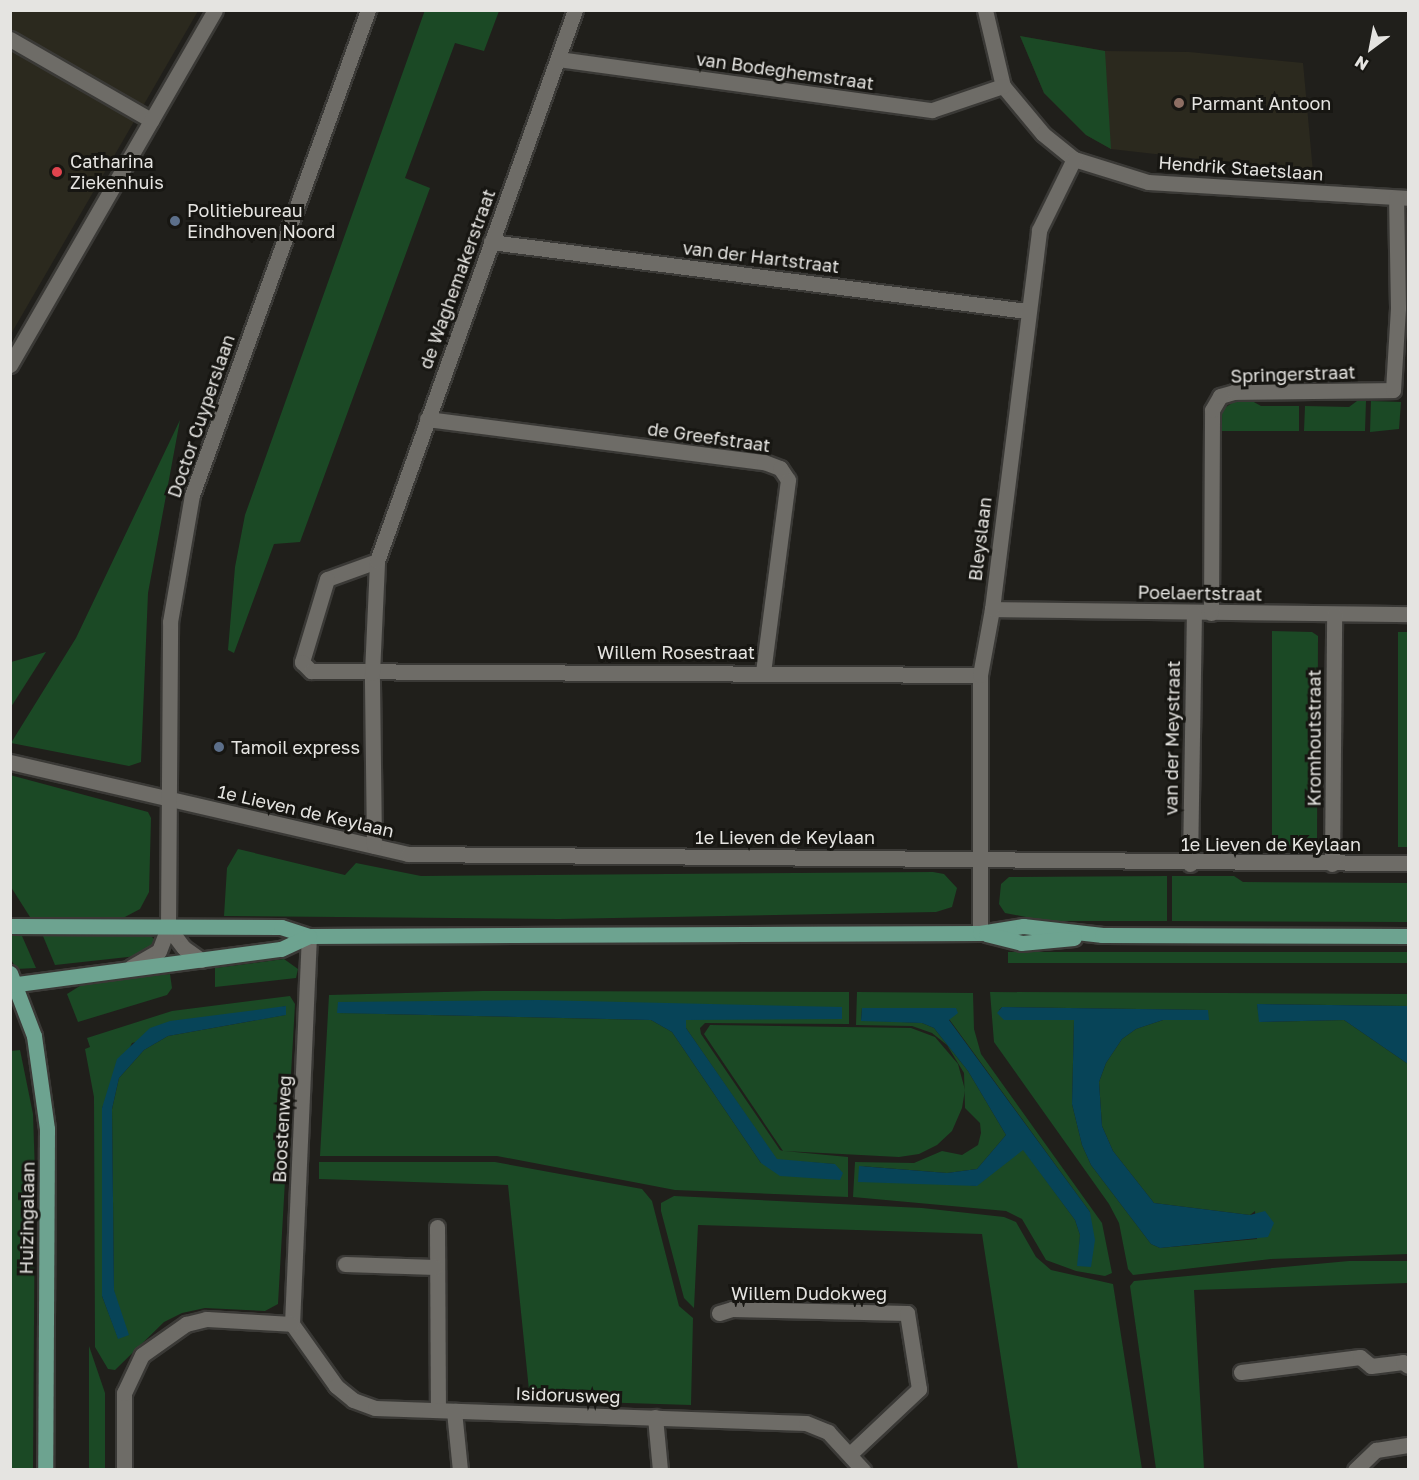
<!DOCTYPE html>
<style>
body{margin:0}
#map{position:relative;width:1419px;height:1480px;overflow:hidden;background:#201f1b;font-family:"Golos Text",sans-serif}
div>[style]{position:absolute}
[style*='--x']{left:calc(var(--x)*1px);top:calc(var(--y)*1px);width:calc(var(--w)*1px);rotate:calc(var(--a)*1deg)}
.built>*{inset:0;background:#2b291e}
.green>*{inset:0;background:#1b4925;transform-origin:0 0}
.water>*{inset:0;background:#074458}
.roads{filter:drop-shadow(2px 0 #3a3936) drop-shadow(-2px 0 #3a3936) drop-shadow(0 2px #3a3936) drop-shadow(0 -2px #3a3936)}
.minor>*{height:15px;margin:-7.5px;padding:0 7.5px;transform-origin:7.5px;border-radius:7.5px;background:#6e6c67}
.major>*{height:15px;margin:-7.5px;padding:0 7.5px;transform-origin:7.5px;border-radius:7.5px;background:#6da390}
.dots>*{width:16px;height:16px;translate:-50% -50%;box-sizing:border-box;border:3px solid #171612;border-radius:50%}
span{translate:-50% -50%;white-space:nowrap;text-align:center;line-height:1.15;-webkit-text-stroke:6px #171612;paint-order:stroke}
.street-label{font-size:18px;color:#e5e4e1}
.poi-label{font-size:18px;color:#e5e4e1}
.left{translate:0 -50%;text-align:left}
.frame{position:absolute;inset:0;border:12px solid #e5e4e1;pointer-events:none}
.north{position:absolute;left:1341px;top:18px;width:60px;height:60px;-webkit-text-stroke:4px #171612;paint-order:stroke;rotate:212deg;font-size:16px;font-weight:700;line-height:24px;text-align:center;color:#e5e4e1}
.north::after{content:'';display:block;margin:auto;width:21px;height:27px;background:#e5e4e1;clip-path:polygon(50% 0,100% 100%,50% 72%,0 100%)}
</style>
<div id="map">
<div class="built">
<div style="clip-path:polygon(11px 11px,198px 11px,11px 334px)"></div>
<div style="clip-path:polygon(1020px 36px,1105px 51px,1189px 52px,1303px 63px,1313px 172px,1111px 149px,1086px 135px,1044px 93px)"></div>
</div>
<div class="green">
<div style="clip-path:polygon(425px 10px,499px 11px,484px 51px,455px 43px,405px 178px,430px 188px,300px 542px,274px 544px,234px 653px,228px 650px,235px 567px,245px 515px)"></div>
<div style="clip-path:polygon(1020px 36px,1105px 51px,1111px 149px,1086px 135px,1044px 93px)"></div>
<div style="clip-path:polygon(1237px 400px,1252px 401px,1261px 406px,1299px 406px,1299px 431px,1219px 431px,1221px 410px)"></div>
<div style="clip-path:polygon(1357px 401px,1366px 401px,1365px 431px,1304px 431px,1305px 406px,1349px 407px)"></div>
<div style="clip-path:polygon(1371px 401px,1401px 402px,1399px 429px,1370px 432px)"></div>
<div style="clip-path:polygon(180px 420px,148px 593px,141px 762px,129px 766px,11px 743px,76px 638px)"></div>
<div style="clip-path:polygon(1272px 631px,1312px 632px,1318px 636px,1317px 840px,1311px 847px,1272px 846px)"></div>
<div style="left:1398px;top:632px;width:10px;height:215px"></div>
<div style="clip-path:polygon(46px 652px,11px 707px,11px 662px)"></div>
<div style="clip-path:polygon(10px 775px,148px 812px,151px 818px,149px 892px,140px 909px,123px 918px,30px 917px,11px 887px)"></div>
<div style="clip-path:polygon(238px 849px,345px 875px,356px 863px,421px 876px,933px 872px,944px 874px,957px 888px,952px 907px,936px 912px,559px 919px,224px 916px,227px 868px)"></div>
<div style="clip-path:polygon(1167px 876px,1167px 921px,1026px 921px,1026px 917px,1005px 913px,999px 904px,1001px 884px,1009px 877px)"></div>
<div style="clip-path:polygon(1172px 876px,1234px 876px,1243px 882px,1408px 883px,1408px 922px,1172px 921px)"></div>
<div style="clip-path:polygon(11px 936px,22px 936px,36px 968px,16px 969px,11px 959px)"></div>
<div style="clip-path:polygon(43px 936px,151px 936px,158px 943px,137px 956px,55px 965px)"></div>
<div style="left:1008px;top:952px;width:400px;height:11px"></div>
<div style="clip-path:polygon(284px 959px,298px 969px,296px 978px,215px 987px,215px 968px)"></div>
<div style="clip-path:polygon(170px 974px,172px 988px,167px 995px,78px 1022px,67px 994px,83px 984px)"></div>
<div style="clip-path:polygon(evenodd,483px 991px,849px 992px,849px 1024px,705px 1023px,700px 1028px,701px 1034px,780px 1150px,783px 1151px,704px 1034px,710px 1025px,911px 1028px,935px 1037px,958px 1064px,965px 1090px,962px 1108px,952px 1131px,937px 1145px,919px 1154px,899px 1157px,784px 1151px,848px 1157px,848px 1197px,675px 1190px,497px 1156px,320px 1156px,329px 995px,483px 991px,337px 1013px,842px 1019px,686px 1019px,686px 1028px,777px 1160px,835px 1164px,761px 1163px,672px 1032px,651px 1020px,337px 1013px)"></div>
<div style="clip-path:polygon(evenodd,857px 992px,973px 993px,974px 1029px,981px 1054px,1102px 1223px,1112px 1273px,1105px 1276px,1076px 1271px,1046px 1260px,1022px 1219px,1006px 1211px,853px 1197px,855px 1162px,914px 1163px,942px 1151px,962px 1155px,978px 1145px,981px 1133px,980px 1123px,965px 1108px,964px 1073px,947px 1045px,932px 1033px,912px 1026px,856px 1025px,857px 992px,862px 1008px,956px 1008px,949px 1019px,1090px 1212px,1078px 1266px,1080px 1235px,1075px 1220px,1023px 1149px,976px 1186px,860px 1166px,947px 1173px,977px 1169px,1006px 1135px,968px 1071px,934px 1028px,922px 1023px,861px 1020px,862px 1008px)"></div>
<div style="clip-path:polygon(evenodd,990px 992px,1408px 994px,1408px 1006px,1257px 1004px,1260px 1022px,1344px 1020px,1408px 1064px,1408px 1254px,1271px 1259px,1133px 1275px,1128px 1269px,1119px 1223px,1109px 1204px,994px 1042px,990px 992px,1002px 1007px,1208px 1010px,1208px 1020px,1163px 1020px,1136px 1029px,1122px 1039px,1106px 1063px,1099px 1082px,1102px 1126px,1113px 1151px,1154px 1203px,1250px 1215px,1255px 1211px,1257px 1239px,1160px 1248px,1151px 1244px,1091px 1165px,1082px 1145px,1072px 1104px,1074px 1020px,999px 1010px,1002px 1007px)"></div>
<div style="clip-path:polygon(evenodd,290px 996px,295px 1004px,278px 1304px,265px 1311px,205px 1308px,182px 1313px,164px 1322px,115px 1370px,108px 1369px,95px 1347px,94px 1097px,85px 1049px,90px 1047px,87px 1038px,172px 1011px,290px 996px,286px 1006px,285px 1015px,168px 1036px,144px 1050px,119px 1078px,112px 1109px,114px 1290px,118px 1338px,102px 1296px,102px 1108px,132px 1043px,286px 1006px)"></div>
<div style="clip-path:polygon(20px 1050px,33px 1114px,35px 1174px,33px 1470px,10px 1469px,10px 1051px)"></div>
<div style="clip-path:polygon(319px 1162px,495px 1162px,642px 1189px,652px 1201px,679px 1306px,693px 1318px,691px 1405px,530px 1400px,508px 1185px,319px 1179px)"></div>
<div style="clip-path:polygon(674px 1196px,922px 1208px,1004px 1217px,1016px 1222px,1036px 1257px,1051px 1270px,1113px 1284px,1142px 1469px,1018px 1469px,982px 1234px,698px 1225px,694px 1308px,684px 1298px,661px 1211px,661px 1203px)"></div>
<div style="clip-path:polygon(1349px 1261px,1408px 1261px,1408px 1283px,1194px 1290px,1204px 1469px,1156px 1469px,1130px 1286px,1134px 1281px)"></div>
<div style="clip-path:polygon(89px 1346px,105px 1393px,105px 1469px,89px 1469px)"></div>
</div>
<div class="water">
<div style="clip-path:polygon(538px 1000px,842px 1007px,842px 1019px,686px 1020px,686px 1028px,777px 1159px,835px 1164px,843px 1173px,840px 1180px,780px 1176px,761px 1163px,672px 1032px,651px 1020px,337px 1013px,338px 1002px)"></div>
<div style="clip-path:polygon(1257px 1004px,1408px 1006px,1408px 1064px,1344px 1020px,1259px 1022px)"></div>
<div style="clip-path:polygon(286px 1006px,286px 1015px,168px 1036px,144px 1050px,119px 1078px,112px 1109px,114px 1290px,129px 1335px,118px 1339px,102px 1296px,102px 1108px,117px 1059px,150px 1028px,170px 1021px)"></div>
<div style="clip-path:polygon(1002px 1007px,1208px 1010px,1209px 1020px,1163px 1020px,1136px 1029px,1122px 1039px,1106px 1063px,1099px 1082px,1102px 1126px,1113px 1151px,1154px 1203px,1250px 1215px,1265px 1211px,1274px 1223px,1268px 1237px,1160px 1248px,1151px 1244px,1091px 1165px,1082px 1145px,1072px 1104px,1074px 1020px,1004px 1020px,997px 1013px)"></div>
<div style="clip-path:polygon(862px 1008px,956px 1008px,958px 1013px,949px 1020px,1090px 1212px,1095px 1240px,1091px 1267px,1077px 1266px,1080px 1235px,1075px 1220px,1023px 1150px,977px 1186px,858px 1182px,859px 1166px,947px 1173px,977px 1169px,1006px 1135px,968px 1071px,934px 1028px,922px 1023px,861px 1021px)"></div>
</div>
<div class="roads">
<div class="minor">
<div style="--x:985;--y:10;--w:78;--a:76.7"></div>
<div style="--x:1003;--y:86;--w:62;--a:50.2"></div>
<div style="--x:1043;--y:134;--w:40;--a:39"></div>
<div style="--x:1074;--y:159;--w:77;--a:17.3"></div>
<div style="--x:1148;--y:182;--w:260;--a:3.5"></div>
<div style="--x:10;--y:39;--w:163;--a:29.9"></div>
<div style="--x:558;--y:59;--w:377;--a:7.8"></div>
<div style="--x:932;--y:110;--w:75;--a:-18.7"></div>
<div style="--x:491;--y:242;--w:540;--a:7.34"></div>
<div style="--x:10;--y:365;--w:410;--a:-60"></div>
<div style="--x:427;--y:419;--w:340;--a:7.3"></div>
<div style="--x:764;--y:462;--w:17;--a:21"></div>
<div style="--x:780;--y:468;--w:14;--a:56"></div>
<div style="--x:788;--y:480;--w:194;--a:97.4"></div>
<div style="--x:377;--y:561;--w:53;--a:160.2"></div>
<div style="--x:327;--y:579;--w:87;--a:106.8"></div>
<div style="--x:302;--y:662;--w:13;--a:45"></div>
<div style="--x:311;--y:671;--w:669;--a:0.34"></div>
<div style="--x:992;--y:609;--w:416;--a:0.7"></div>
<div style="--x:1211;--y:613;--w:203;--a:-89.7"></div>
<div style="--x:1212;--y:410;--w:16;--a:-60"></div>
<div style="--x:1220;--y:396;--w:15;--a:-16"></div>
<div style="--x:1234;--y:392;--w:159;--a:-0.7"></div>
<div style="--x:1393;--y:390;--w:82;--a:-86.5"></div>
<div style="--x:1398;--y:308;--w:110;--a:-91"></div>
<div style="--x:10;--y:762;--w:408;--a:13"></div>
<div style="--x:408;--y:854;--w:1000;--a:0.52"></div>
<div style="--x:374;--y:846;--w:173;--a:-90.7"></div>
<div style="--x:372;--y:673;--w:112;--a:-87.4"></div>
<div style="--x:377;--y:561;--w:585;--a:-70.23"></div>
<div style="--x:1190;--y:864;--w:251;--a:-89.1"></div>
<div style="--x:1332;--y:864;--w:250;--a:-89.5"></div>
<div style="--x:168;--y:927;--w:26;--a:53"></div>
<div style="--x:184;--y:948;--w:21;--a:35"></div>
<div style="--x:980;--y:933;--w:258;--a:-90"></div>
<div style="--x:980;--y:675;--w:67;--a:-79.7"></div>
<div style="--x:992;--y:609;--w:382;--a:-82.9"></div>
<div style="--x:1039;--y:230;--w:79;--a:-63.8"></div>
<div style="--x:131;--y:967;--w:32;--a:-30"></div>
<div style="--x:159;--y:951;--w:26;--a:-69"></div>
<div style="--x:168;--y:927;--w:305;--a:-89.6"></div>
<div style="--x:170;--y:622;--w:129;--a:-80.2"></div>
<div style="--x:192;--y:495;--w:516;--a:-70.05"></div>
<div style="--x:437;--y:1227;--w:183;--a:89.7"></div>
<div style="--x:345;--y:1264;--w:90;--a:1.9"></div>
<div style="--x:719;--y:1313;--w:14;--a:-17"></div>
<div style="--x:732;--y:1309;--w:175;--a:1.3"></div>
<div style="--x:907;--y:1313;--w:77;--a:81"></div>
<div style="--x:919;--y:1389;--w:95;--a:136.7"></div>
<div style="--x:292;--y:1324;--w:76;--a:54.6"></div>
<div style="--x:336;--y:1386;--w:22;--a:39"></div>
<div style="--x:353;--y:1400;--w:23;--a:20"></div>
<div style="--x:375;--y:1408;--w:431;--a:2"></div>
<div style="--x:806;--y:1423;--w:24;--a:22"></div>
<div style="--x:828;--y:1432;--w:52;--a:47.4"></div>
<div style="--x:292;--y:1324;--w:388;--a:-87.5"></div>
<div style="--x:1241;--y:1372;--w:120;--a:-7.2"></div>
<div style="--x:1360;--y:1357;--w:14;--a:39"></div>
<div style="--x:1371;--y:1366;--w:32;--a:-7"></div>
<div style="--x:1403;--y:1362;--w:6;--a:39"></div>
<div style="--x:454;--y:1411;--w:59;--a:84.2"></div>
<div style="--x:655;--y:1417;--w:53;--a:84.6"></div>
<div style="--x:124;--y:1470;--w:77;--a:-90"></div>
<div style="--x:124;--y:1393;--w:42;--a:-64.7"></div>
<div style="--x:142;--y:1355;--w:54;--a:-35.2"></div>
<div style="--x:186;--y:1324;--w:21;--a:-14"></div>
<div style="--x:206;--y:1319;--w:86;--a:3.3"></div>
<div style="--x:1355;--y:1470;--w:29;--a:-44"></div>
<div style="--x:1376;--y:1450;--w:32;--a:-9"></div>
</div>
<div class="major">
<div style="--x:10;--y:926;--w:271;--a:0.2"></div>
<div style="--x:281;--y:927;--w:29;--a:18"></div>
<div style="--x:309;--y:936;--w:671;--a:-0.26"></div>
<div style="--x:980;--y:933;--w:44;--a:-9.2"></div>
<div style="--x:1023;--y:926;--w:80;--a:6.5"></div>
<div style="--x:1102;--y:935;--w:306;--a:0.2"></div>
<div style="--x:986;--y:934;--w:36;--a:14"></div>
<div style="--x:1021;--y:943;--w:53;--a:-5.4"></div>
<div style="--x:10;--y:973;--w:67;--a:69.1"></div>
<div style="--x:34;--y:1036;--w:94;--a:82"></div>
<div style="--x:47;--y:1129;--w:341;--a:90.3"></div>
<div style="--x:10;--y:985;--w:273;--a:-7.6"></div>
<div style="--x:281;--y:949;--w:31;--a:-25"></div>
</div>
</div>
<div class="dots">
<div style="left:1179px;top:103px;background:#8d6e63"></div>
<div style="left:57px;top:172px;background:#e0444e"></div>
<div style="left:175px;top:221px;background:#5c6f8a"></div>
<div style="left:219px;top:747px;background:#5c6f8a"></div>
</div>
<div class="street-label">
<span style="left:785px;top:71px;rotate:8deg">van Bodeghemstraat</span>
<span style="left:1241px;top:168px;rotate:4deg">Hendrik Staetslaan</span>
<span style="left:761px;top:257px;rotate:7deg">van der Hartstraat</span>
<span style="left:457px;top:279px;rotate:-70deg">de Waghemakerstraat</span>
<span style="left:1293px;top:374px;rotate:-2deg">Springerstraat</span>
<span style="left:201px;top:416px;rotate:-71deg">Doctor Cuyperslaan</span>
<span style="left:709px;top:437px;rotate:8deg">de Greefstraat</span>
<span style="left:980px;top:539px;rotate:-83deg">Bleyslaan</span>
<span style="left:1200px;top:593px;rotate:1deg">Poelaertstraat</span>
<span style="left:676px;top:652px">Willem Rosestraat</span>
<span style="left:1172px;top:738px;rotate:-89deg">van der Meystraat</span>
<span style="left:1314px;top:738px;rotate:-90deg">Kromhoutstraat</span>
<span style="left:306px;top:811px;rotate:13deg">1e Lieven de Keylaan</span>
<span style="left:785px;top:837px">1e Lieven de Keylaan</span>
<span style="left:1271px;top:844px">1e Lieven de Keylaan</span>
<span style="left:282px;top:1129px;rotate:-87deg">Boostenweg</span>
<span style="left:27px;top:1218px;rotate:-89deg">Huizingalaan</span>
<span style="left:809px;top:1293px">Willem Dudokweg</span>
<span style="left:568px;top:1395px;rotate:2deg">Isidorusweg</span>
</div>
<div class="poi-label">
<span class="left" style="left:1191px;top:103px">Parmant Antoon</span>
<span class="left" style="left:70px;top:172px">Catharina<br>Ziekenhuis</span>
<span class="left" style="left:187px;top:221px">Politiebureau<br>Eindhoven Noord</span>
<span class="left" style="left:231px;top:747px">Tamoil express</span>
</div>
<div class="frame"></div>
<div class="north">N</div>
</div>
